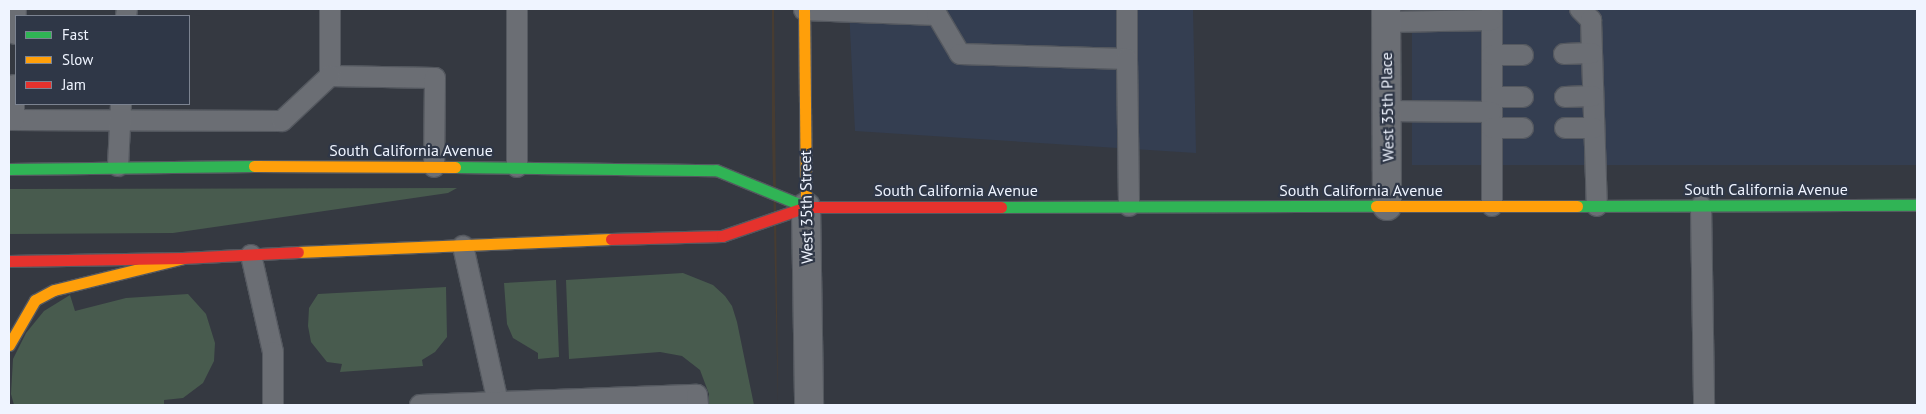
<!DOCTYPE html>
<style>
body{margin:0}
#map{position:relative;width:1926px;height:414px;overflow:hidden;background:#353941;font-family:"PT Sans",sans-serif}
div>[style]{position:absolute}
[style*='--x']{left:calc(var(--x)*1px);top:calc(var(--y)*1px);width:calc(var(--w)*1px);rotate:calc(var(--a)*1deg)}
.built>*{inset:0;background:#343e51;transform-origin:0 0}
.industrial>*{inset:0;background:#473c31}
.green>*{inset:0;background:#485b4e}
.roads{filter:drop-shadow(1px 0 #54585f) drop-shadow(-1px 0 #54585f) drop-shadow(0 1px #54585f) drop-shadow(0 -1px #54585f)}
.lane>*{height:20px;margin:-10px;padding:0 10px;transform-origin:10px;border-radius:10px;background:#6b6e74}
.street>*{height:28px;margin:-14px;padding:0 14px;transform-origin:14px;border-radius:14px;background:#6b6e74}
.fast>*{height:11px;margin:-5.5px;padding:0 5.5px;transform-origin:5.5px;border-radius:5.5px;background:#30b455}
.slow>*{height:11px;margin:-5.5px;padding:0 5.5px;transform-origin:5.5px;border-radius:5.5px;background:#ff9f0a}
.jam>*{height:11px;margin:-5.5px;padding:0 5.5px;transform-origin:5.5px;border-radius:5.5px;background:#e5322d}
span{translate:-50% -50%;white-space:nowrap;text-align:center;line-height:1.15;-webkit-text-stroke:4.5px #2f3747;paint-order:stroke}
.street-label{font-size:16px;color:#eff4ff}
.frame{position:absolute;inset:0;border:10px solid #eff4ff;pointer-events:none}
.legend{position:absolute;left:15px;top:15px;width:175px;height:90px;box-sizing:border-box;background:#2f3747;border:1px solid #7c8391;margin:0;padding:6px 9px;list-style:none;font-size:15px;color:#eff4ff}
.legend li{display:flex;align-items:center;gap:10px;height:25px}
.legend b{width:25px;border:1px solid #7c8391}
</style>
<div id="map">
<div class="built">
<div style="clip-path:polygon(849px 9px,1193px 9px,1196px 153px,855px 131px)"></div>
<div style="left:1412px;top:9px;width:505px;height:156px"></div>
</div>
<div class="industrial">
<div style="clip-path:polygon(772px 9px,774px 9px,778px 405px,772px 137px)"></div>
</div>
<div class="green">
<div style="clip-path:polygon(457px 188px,448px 193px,173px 233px,9px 234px,9px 189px)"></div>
<div style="clip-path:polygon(683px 273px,713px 285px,725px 296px,732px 306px,737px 322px,754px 405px,709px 405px,709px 394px,700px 370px,682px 356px,660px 352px,569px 359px,566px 280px)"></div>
<div style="clip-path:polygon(556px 280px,559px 357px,538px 359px,538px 353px,513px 338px,507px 324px,504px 283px)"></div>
<div style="clip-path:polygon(446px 287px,447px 337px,435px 352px,422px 360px,423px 366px,340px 372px,342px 364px,327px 362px,311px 342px,308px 326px,309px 308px,318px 294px)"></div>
<div style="clip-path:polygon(188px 294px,206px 314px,215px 343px,214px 361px,203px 383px,183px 398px,164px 400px,164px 405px,14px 405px,11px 394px,13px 359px,26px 333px,44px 311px,70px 295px,75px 311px,126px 298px)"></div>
</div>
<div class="roads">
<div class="lane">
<div style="--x:330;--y:9;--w:67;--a:90"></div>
<div style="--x:330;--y:76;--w:105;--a:1.1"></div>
<div style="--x:435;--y:78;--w:89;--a:90.6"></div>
<div style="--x:517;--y:9;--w:158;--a:90"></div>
<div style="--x:1127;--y:9;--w:50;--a:90"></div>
<div style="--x:1492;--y:9;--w:197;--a:90"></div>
<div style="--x:1580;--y:9;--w:16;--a:45"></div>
<div style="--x:1591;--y:20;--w:186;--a:88.2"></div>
<div style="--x:804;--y:10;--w:133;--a:2.2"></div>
<div style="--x:937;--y:15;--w:45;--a:59.5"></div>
<div style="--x:960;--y:54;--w:167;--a:1.7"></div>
<div style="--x:1127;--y:59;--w:147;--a:89.2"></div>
<div style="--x:126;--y:16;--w:7;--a:-82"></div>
<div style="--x:1386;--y:22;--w:106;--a:-1.1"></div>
<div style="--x:15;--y:34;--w:25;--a:-88"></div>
<div style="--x:1564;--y:54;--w:28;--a:-2"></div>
<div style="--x:1492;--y:55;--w:31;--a:0"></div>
<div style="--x:1492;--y:97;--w:31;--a:0"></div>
<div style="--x:1565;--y:97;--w:28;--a:-2"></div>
<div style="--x:1387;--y:111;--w:104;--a:0.6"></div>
<div style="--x:9;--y:120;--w:273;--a:0.2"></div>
<div style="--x:282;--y:121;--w:66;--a:-43.2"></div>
<div style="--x:14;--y:120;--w:35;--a:-90"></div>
<div style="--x:1492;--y:128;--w:31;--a:0"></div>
<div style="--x:1565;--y:128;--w:29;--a:0"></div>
<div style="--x:118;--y:166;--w:62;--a:-87.2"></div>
<div style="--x:1701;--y:206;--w:199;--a:89.1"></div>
<div style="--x:463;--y:246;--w:161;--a:77.4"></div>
<div style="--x:251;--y:255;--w:99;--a:77.2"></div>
<div style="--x:273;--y:352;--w:53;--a:90"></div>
<div style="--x:420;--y:405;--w:277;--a:-2.1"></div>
<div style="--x:697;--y:395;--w:10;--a:84"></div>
</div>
<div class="street">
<div style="--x:1386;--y:9;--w:197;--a:89.7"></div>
<div style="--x:806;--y:207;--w:198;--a:89.1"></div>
</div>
<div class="fast">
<div style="--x:455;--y:167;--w:261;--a:0.7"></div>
<div style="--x:716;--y:170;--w:97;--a:22.3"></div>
<div style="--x:9;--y:169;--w:245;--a:-0.7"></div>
<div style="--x:1577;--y:206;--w:340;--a:-0.2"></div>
<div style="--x:1001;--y:207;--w:375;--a:-0.2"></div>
</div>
<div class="slow">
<div style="--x:804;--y:9;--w:198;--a:89.4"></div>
<div style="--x:254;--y:166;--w:201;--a:0.3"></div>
<div style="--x:1376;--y:206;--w:201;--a:0"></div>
<div style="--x:298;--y:252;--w:313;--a:-2.4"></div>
<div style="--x:9;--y:345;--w:52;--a:-60"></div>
<div style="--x:35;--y:300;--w:21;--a:-28"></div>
<div style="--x:54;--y:290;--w:133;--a:-13.9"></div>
</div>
<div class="jam">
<div style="--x:611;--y:239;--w:111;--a:-1.5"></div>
<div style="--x:722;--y:236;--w:89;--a:-19"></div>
<div style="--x:806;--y:207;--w:195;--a:0"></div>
<div style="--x:9;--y:261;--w:174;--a:-1"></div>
<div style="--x:183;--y:258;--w:115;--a:-3"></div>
</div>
</div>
<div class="street-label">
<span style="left:1387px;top:107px;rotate:-91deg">West 35th Place</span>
<span style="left:411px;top:150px">South California Avenue</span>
<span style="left:1766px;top:189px">South California Avenue</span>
<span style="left:956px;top:190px">South California Avenue</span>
<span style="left:1361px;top:190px">South California Avenue</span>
<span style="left:806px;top:207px;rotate:-91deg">West 35th Street</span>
</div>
<div class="frame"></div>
<ul class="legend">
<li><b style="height:6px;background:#30b455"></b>Fast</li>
<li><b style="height:6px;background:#ff9f0a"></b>Slow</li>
<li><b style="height:6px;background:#e5322d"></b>Jam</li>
</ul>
</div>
